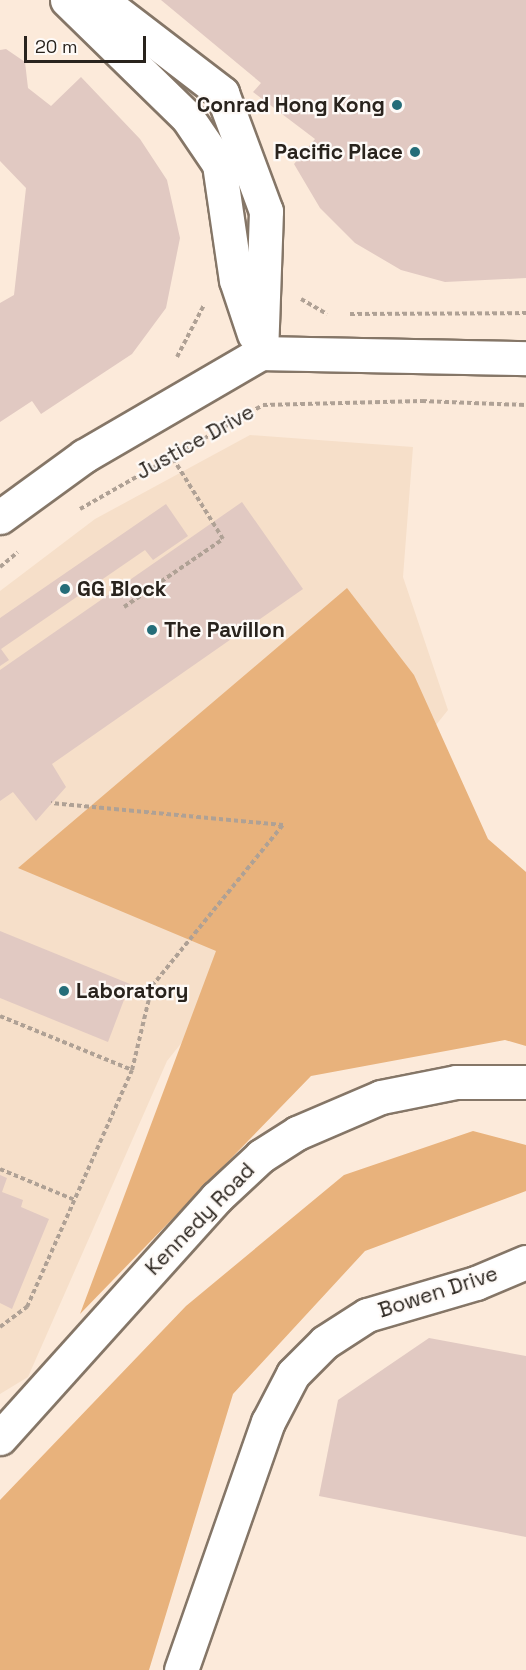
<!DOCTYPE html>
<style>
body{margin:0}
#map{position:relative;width:526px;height:1670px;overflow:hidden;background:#fceada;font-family:"Space Grotesk",sans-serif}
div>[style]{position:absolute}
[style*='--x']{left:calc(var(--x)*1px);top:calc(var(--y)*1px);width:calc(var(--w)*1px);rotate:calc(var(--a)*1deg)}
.built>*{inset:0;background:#f6dfc9}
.forest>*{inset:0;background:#e8b27c}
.building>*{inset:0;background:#e1c9c2}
.path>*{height:4px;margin-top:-2px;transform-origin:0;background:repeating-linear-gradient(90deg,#afa195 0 4.5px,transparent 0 7.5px)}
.roads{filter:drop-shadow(2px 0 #857667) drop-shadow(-2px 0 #857667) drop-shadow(0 2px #857667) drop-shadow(0 -2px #857667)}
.minor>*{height:33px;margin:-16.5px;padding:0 16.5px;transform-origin:16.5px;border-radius:16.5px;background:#fff}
.tertiary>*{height:33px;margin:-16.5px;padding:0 16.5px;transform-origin:16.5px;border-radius:16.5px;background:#fff}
.dots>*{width:16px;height:16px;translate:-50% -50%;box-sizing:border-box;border:3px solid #fefaf7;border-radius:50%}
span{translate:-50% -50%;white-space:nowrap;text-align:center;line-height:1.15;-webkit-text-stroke:4.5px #fefaf7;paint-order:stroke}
.poi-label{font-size:21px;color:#29231d;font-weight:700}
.right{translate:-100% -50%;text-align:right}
.left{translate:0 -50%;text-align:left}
.street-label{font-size:21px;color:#29231d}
.scale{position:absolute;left:24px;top:36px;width:122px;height:27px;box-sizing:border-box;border:3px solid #29231d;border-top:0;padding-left:8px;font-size:18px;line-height:21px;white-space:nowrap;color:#29231d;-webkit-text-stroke:4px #fefaf7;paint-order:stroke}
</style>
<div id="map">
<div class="built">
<div style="clip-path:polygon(250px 435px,413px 447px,403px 577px,448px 710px,167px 1061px,28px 1377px,0 1394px,0 591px,95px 519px)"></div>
</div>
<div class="forest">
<div style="clip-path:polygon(347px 588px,414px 675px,488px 839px,526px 872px,526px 1046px,505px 1040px,311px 1076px,80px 1314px,216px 951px,18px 868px)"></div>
<div style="clip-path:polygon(473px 1131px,526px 1145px,526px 1191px,365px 1251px,233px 1394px,149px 1670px,0 1670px,0 1500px,186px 1306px,344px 1175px)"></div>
</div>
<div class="building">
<div style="clip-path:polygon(161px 0,526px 0,526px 278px,445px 282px,401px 270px,355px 243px,320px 208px,294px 164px,315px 139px,253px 92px,261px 83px)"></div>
<div style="clip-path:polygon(6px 49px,25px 62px,28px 88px,51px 106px,81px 77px,140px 139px,167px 180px,180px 238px,166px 308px,132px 354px,41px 414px,32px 401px,0 422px,0 303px,14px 295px,26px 188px,0 161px,0 50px)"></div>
<div style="clip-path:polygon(242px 502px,303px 589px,52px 764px,66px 787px,36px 821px,13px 792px,0 801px,0 670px)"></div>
<div style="clip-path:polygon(166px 504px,188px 536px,153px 560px,145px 550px,1px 649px,9px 660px,0 666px,0 618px)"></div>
<div style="clip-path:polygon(0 931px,130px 984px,108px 1042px,0 998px)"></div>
<div style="clip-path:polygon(0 1175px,7px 1178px,2px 1192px,23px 1200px,21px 1207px,49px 1219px,12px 1309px,0 1303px)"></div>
<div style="clip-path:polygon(429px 1338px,526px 1356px,526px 1537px,319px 1496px,338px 1400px)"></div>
</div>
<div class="path">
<div style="--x:301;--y:299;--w:30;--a:30"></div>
<div style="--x:350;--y:314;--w:176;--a:-0.3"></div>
<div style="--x:177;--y:357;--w:59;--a:-62.6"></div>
<div style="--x:80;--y:509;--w:210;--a:-29.6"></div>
<div style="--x:263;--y:405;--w:159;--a:-1.4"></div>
<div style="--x:422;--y:401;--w:104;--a:2.2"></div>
<div style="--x:0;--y:567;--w:23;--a:-40"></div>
<div style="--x:124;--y:607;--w:120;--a:-34.5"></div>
<div style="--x:223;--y:539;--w:99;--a:-121.8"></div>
<div style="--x:0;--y:1016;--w:143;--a:22.2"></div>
<div style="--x:0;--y:1169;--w:81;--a:22.5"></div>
<div style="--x:0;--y:1327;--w:34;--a:-37"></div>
<div style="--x:27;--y:1307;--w:259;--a:-66.1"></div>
<div style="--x:132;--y:1070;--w:86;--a:-76.6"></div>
<div style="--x:152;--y:986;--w:208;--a:-50.9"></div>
<div style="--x:283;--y:825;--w:233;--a:-174.6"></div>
</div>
<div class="roads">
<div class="minor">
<div style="--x:67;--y:0;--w:168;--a:44.3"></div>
<div style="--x:187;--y:117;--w:57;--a:55.8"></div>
<div style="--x:219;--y:164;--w:117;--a:81.7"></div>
<div style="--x:236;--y:280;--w:57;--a:71.6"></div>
<div style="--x:101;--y:0;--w:153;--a:37.5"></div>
<div style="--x:222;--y:93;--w:126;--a:69.6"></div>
<div style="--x:266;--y:211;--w:142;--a:92"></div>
<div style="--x:0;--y:517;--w:104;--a:-36"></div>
<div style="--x:84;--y:456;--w:205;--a:-30.2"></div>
<div style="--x:181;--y:1670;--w:263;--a:-70.7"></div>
<div style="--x:268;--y:1422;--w:54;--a:-62.5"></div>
<div style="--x:293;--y:1374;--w:45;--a:-45"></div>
<div style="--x:325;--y:1342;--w:50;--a:-32.7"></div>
<div style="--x:367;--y:1315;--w:114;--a:-16.4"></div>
<div style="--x:476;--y:1283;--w:54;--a:-22.8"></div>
</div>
<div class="tertiary">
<div style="--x:261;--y:353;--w:265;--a:1.1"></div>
<div style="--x:0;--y:1438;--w:323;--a:-48"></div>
<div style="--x:216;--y:1198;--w:62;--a:-43"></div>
<div style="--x:261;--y:1156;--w:43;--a:-32.6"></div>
<div style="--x:297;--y:1133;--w:91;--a:-23.2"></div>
<div style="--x:381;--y:1097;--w:76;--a:-11.3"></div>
<div style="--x:456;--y:1082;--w:70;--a:0"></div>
</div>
</div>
<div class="dots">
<div style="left:397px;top:105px;background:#256d79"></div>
<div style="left:415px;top:152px;background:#256d79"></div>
<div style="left:65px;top:589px;background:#256d79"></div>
<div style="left:152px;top:630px;background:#256d79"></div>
<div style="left:64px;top:991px;background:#256d79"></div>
</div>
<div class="poi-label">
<span class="right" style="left:385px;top:105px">Conrad Hong Kong</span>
<span class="right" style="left:403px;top:152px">Pacific Place</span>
<span class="left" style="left:77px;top:589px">GG Block</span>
<span class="left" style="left:164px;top:630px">The Pavillon</span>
<span class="left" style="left:76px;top:991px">Laboratory</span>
</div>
<div class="street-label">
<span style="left:195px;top:442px;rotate:-29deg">Justice Drive</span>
<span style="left:200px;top:1219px;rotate:-46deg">Kennedy Road</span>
<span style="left:438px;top:1292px;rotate:-18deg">Bowen Drive</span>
</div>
<div class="scale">20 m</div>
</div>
